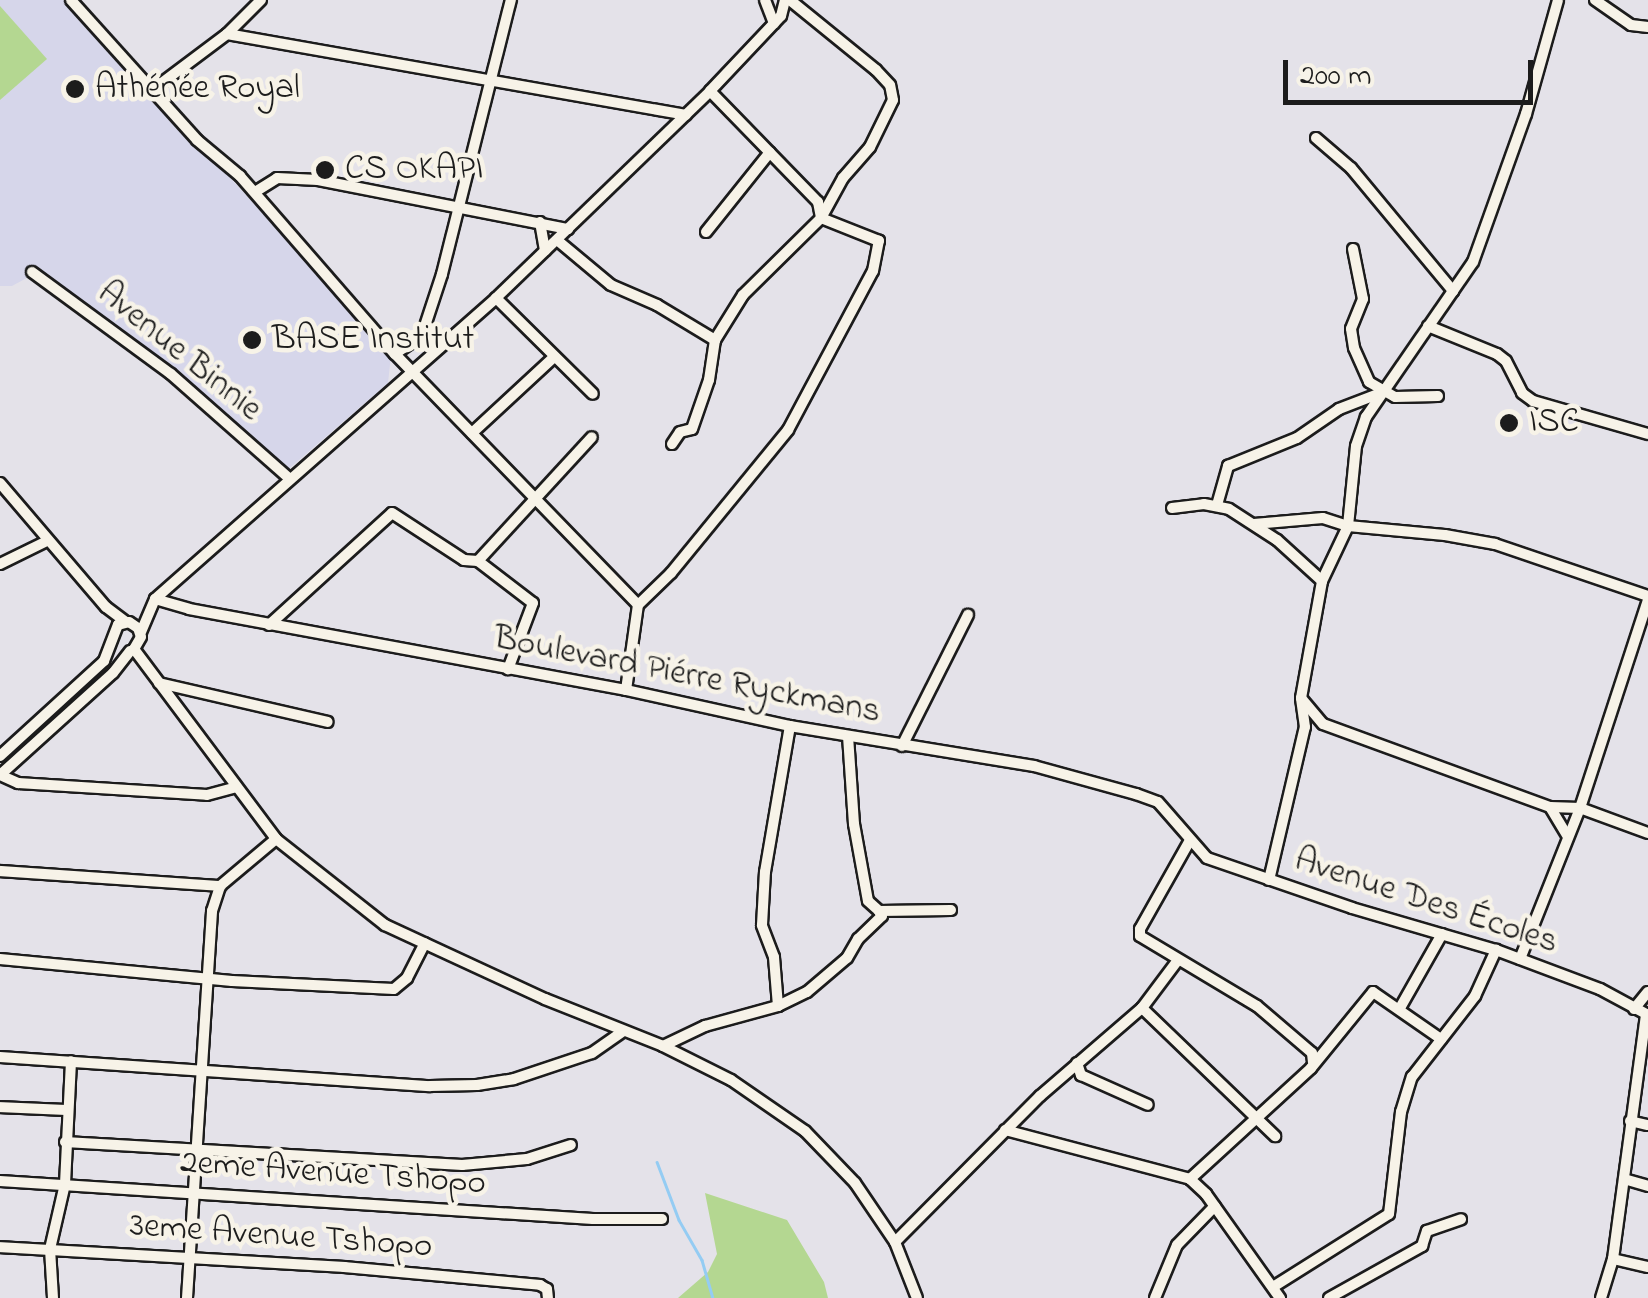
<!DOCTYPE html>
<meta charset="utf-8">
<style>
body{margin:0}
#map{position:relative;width:1648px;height:1298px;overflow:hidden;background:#e4e2e9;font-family:"Indie Flower",sans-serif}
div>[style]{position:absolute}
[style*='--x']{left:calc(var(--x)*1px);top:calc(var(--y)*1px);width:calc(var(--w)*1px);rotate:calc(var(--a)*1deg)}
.built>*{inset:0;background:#d6d6ea}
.green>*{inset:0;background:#b4d791}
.stream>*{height:2.5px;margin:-1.25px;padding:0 1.25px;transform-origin:1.25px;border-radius:1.25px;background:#94ccf3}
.roads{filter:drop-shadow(2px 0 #1c1c1c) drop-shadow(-2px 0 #1c1c1c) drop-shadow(0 2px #1c1c1c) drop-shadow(0 -2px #1c1c1c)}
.minor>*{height:10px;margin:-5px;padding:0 5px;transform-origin:5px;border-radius:5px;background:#f7f3e8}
.dots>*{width:28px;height:28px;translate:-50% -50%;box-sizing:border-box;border:5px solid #f7f3e8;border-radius:50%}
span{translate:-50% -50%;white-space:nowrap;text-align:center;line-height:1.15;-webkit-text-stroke:9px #f7f3e8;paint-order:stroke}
.poi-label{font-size:35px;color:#1c1c1c}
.left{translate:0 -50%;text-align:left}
.street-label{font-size:35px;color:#1c1c1c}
.scale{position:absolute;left:1283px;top:60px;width:250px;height:45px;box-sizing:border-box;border:5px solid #1c1c1c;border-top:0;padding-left:12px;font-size:30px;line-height:35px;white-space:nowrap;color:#1c1c1c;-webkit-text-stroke:8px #f7f3e8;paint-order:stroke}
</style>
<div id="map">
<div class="built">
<div style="clip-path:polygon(0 0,69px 0,391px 355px,388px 383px,284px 473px,109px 325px,34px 274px,12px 286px,0 286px)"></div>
</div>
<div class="green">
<div style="clip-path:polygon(0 6px,47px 59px,0 100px)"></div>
<div style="clip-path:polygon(705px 1193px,787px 1220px,824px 1282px,828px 1298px,678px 1298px,708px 1272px,717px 1254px)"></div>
</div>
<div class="stream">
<div style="--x:657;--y:1162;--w:62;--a:69.2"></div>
<div style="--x:679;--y:1220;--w:46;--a:60.1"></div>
<div style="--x:702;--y:1260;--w:40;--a:74"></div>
</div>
<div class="roads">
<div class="minor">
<div style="--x:71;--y:0;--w:188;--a:48"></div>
<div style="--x:197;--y:140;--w:56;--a:39.9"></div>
<div style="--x:240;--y:176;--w:236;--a:49"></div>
<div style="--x:395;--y:354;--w:349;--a:45.9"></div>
<div style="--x:765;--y:0;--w:25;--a:69"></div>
<div style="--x:1595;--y:0;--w:44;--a:34.8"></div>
<div style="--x:1631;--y:25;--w:17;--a:7"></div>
<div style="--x:227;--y:34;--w:466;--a:10"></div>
<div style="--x:151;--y:91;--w:95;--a:-36.9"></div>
<div style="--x:227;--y:34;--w:48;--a:-45"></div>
<div style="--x:710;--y:91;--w:155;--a:45.8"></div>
<div style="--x:818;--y:202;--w:16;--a:79"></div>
<div style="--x:1316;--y:138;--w:46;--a:40.6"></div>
<div style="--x:1351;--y:168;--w:160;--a:50.3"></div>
<div style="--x:255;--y:192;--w:26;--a:-32"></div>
<div style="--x:277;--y:178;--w:41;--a:2.8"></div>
<div style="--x:318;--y:180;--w:255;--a:11.1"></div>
<div style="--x:540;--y:222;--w:29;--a:80"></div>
<div style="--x:706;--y:232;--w:102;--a:-51.3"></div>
<div style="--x:557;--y:240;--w:70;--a:39.8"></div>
<div style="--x:611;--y:285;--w:50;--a:23.5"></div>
<div style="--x:657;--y:305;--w:68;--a:31.1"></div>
<div style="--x:1353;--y:249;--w:51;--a:78.7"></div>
<div style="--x:1363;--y:299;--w:32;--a:112"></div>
<div style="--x:1351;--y:329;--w:19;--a:81"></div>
<div style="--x:1354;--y:348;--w:37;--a:66"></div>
<div style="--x:1369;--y:382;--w:30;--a:30"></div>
<div style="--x:1395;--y:397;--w:43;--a:-1.3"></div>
<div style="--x:32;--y:272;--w:172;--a:36.3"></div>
<div style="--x:171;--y:374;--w:157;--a:41.4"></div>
<div style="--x:496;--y:298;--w:136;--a:44.7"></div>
<div style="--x:1428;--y:326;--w:74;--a:22.1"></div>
<div style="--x:1497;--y:354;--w:11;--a:38"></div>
<div style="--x:1506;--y:361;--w:36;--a:63"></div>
<div style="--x:1522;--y:393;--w:14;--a:36"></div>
<div style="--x:1533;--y:401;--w:120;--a:16"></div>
<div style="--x:395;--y:354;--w:33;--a:-35"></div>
<div style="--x:422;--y:335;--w:64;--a:-71.8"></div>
<div style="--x:442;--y:274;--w:283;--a:-75.9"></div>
<div style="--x:472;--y:433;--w:110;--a:-42.8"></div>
<div style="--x:672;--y:444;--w:14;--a:-56"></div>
<div style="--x:680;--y:432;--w:12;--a:-14"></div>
<div style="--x:692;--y:429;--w:52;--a:-70.9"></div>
<div style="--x:709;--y:380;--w:40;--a:-81.5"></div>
<div style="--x:715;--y:340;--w:53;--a:-58.1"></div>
<div style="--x:743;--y:295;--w:110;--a:-44.6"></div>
<div style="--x:821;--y:218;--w:46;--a:-61.2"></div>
<div style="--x:843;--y:178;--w:41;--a:-48.9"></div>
<div style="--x:870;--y:147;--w:52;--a:-63.9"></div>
<div style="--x:893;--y:100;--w:15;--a:-101"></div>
<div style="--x:890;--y:85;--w:21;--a:-133"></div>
<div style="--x:876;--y:70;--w:111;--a:-140.9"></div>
<div style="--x:0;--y:483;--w:163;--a:49.5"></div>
<div style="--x:106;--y:607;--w:25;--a:37"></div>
<div style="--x:1217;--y:505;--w:41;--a:-74.2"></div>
<div style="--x:1228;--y:466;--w:74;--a:-22.1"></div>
<div style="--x:1297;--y:438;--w:51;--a:-34.6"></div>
<div style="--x:1339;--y:409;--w:47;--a:-21.1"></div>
<div style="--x:1172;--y:508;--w:32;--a:-7"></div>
<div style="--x:1204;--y:504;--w:25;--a:11"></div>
<div style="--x:1229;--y:509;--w:57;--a:32.9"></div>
<div style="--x:1277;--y:540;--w:61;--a:42.3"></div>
<div style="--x:1254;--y:524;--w:69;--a:-5"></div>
<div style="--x:1323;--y:518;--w:26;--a:18"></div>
<div style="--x:1348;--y:526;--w:97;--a:5.3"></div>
<div style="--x:1445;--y:535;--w:51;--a:10.2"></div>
<div style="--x:1495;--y:544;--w:162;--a:18.8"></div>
<div style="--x:478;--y:561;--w:168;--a:-47.4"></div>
<div style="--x:0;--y:564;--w:52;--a:-26.1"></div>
<div style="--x:155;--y:599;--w:35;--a:16"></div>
<div style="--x:189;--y:609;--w:444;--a:10.5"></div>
<div style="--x:626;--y:690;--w:168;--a:12.4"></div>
<div style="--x:790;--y:726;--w:247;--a:9.3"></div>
<div style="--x:1034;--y:766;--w:106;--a:15.4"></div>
<div style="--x:1136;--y:794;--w:23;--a:20"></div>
<div style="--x:1158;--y:802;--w:74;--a:48.8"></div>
<div style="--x:1207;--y:858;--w:153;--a:19"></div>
<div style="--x:1352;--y:908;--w:150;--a:16.3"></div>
<div style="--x:1496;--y:950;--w:111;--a:20.6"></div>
<div style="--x:1600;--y:989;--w:55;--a:28.4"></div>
<div style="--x:269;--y:625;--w:166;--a:-42.3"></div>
<div style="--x:392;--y:513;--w:86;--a:33.1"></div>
<div style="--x:464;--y:560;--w:14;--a:4"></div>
<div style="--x:478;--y:561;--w:69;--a:37.4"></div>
<div style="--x:533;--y:603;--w:71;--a:110.7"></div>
<div style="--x:141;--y:632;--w:36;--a:-67"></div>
<div style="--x:155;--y:599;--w:455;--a:-41.4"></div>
<div style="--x:496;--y:298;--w:298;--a:-44"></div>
<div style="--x:710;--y:91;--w:103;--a:-46.6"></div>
<div style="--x:781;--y:16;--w:16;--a:-76"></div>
<div style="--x:134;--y:649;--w:237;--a:53.2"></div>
<div style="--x:276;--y:839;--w:139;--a:38.3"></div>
<div style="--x:385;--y:925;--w:176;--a:24.8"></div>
<div style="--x:545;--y:999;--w:127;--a:21.7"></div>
<div style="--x:663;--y:1046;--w:76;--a:26.6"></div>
<div style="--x:731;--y:1080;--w:90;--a:34.6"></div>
<div style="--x:805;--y:1131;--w:72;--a:46.1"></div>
<div style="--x:855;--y:1183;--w:71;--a:55.9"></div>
<div style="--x:895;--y:1242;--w:60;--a:68.6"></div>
<div style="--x:159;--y:683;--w:173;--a:13"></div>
<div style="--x:626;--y:690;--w:86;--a:-82"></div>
<div style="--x:638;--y:605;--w:46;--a:-44.1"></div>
<div style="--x:671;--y:573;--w:185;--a:-50.7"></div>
<div style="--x:788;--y:430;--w:180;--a:-61.9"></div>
<div style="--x:873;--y:271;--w:31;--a:-79"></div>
<div style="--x:879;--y:241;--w:62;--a:-158.4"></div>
<div style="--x:1301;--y:698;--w:34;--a:50"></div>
<div style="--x:1323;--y:724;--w:242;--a:20.1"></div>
<div style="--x:1550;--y:807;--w:30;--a:2"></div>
<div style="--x:1580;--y:808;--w:72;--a:20.2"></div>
<div style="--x:848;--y:736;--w:88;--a:86.1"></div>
<div style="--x:854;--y:824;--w:78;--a:79.7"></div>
<div style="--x:868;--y:901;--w:15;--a:42"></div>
<div style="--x:879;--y:911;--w:72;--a:-0.8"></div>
<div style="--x:902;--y:746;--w:147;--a:-63.3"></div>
<div style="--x:0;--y:756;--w:141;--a:-42.4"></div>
<div style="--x:104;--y:661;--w:39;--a:-69"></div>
<div style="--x:118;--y:625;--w:11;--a:-15"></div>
<div style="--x:129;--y:622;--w:11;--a:34"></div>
<div style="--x:138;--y:628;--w:9;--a:72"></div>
<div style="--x:141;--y:637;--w:14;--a:120"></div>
<div style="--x:0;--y:775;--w:20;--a:24"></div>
<div style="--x:18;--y:783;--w:189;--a:3.6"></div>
<div style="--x:207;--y:795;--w:28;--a:-15"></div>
<div style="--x:0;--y:775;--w:152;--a:-42.1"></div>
<div style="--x:113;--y:673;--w:28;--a:-52"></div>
<div style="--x:1550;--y:807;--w:33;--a:59"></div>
<div style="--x:1189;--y:842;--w:100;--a:119.4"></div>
<div style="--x:1140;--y:929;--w:7;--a:90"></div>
<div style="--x:1140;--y:936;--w:136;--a:30.9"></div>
<div style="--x:1257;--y:1006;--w:72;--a:40.5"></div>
<div style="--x:1312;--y:1053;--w:9;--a:84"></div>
<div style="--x:0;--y:871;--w:221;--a:3.9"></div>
<div style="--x:1269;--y:880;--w:157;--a:-76.8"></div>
<div style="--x:1305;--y:727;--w:29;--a:-98"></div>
<div style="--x:1301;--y:698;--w:119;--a:-79.8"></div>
<div style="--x:1322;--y:581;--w:61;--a:-64.7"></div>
<div style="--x:1348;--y:526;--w:80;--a:-84.3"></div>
<div style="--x:1356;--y:446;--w:31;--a:-71"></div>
<div style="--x:1366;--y:417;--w:188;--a:-55.4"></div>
<div style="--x:1473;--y:262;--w:157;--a:-70.3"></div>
<div style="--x:1526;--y:114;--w:118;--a:-74.3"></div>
<div style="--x:0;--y:959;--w:233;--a:5.4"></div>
<div style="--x:232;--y:981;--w:162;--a:2.8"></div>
<div style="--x:394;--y:989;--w:17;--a:-40"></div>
<div style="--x:407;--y:978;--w:39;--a:-63"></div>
<div style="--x:1520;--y:959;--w:162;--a:-68.3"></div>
<div style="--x:1580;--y:808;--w:219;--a:-71.9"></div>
<div style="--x:778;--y:1006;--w:49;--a:-94.7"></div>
<div style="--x:774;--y:957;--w:34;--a:-111"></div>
<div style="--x:762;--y:925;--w:53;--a:-86.8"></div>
<div style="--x:765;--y:872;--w:148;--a:-80.3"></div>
<div style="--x:1142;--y:1008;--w:185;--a:43.9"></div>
<div style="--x:1400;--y:1008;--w:85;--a:-60.4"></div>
<div style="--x:1634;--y:1009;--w:22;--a:-51"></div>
<div style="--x:663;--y:1046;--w:47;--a:-25.5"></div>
<div style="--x:705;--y:1026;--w:76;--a:-15.3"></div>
<div style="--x:778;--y:1006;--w:32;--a:-26"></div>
<div style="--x:807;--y:992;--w:52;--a:-40.4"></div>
<div style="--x:847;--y:958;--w:22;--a:-60"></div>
<div style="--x:858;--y:939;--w:33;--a:-44"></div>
<div style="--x:882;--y:916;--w:6;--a:-121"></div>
<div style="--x:0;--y:1057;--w:431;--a:3.9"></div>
<div style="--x:430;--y:1086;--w:47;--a:-1.2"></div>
<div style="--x:477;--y:1085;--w:37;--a:-9"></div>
<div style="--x:514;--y:1079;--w:82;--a:-18.4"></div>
<div style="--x:592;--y:1053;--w:38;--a:-35"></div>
<div style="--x:1077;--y:1063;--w:13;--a:72"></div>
<div style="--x:1081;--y:1075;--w:73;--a:24.1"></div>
<div style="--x:0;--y:1107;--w:67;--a:2.6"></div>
<div style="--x:1630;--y:1121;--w:18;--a:13"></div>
<div style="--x:1005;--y:1130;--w:191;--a:14.8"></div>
<div style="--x:1190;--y:1179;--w:22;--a:43"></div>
<div style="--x:1206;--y:1194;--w:128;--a:54.6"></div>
<div style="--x:65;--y:1142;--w:398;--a:3.3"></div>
<div style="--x:462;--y:1165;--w:65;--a:-5.3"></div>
<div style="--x:527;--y:1159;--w:46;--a:-17.7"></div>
<div style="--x:1190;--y:1179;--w:164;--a:-42.5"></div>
<div style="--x:1311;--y:1068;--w:98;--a:-50.8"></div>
<div style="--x:1373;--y:992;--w:83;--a:34.7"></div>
<div style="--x:1624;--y:1179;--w:25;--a:16"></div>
<div style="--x:0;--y:1181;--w:594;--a:3.67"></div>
<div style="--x:593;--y:1219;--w:69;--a:0"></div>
<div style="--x:895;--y:1242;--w:206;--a:-45.2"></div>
<div style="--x:1040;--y:1096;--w:135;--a:-40.8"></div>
<div style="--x:1142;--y:1008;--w:60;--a:-53.1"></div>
<div style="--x:0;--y:1247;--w:345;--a:3.3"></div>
<div style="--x:344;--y:1267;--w:197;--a:5.2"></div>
<div style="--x:540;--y:1285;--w:8;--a:30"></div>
<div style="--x:547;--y:1289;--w:9;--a:84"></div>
<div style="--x:1613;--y:1259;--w:36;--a:13"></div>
<div style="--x:1273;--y:1287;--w:137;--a:-32.2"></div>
<div style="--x:1389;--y:1214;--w:103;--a:-83.3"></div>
<div style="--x:1401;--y:1112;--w:37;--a:-73"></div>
<div style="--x:1412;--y:1077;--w:103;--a:-52.1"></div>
<div style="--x:1475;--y:996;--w:51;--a:-65.5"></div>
<div style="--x:53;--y:1298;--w:49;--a:-93.5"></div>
<div style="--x:50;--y:1249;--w:67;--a:-77"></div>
<div style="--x:65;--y:1184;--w:123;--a:-87.2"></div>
<div style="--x:187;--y:1298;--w:388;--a:-86.3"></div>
<div style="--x:212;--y:911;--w:26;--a:-72"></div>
<div style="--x:220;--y:886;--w:73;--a:-40"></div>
<div style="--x:1155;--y:1298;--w:57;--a:-67.5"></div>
<div style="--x:1177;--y:1245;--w:54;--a:-45.7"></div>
<div style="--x:1329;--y:1298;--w:107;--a:-29.2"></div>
<div style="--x:1422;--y:1246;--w:16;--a:-72"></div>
<div style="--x:1427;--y:1231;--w:36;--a:-19"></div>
<div style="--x:1601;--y:1298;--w:41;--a:-72.9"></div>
<div style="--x:1613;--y:1259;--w:247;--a:-82.3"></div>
</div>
</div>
<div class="dots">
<div style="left:75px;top:89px;background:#1c1c1c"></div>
<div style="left:325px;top:170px;background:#1c1c1c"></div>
<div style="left:252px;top:340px;background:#1c1c1c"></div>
<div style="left:1509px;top:423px;background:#1c1c1c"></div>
</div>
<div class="poi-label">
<span class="left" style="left:95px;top:89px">Athénée Royal</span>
<span class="left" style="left:345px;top:170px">CS OKAPI</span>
<span class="left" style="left:272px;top:340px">BASE Institut</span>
<span class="left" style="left:1529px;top:423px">ISC</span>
</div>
<div class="street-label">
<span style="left:179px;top:352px;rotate:39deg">Avenue Binnie</span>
<span style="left:687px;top:676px;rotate:11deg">Boulevard Piérre Ryckmans</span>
<span style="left:1426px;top:902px;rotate:18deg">Avenue Des Écoles</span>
<span style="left:333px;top:1174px;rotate:4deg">2eme Avenue Tshopo</span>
<span style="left:281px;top:1237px;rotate:4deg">3eme Avenue Tshopo</span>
</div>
<div class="scale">200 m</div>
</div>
